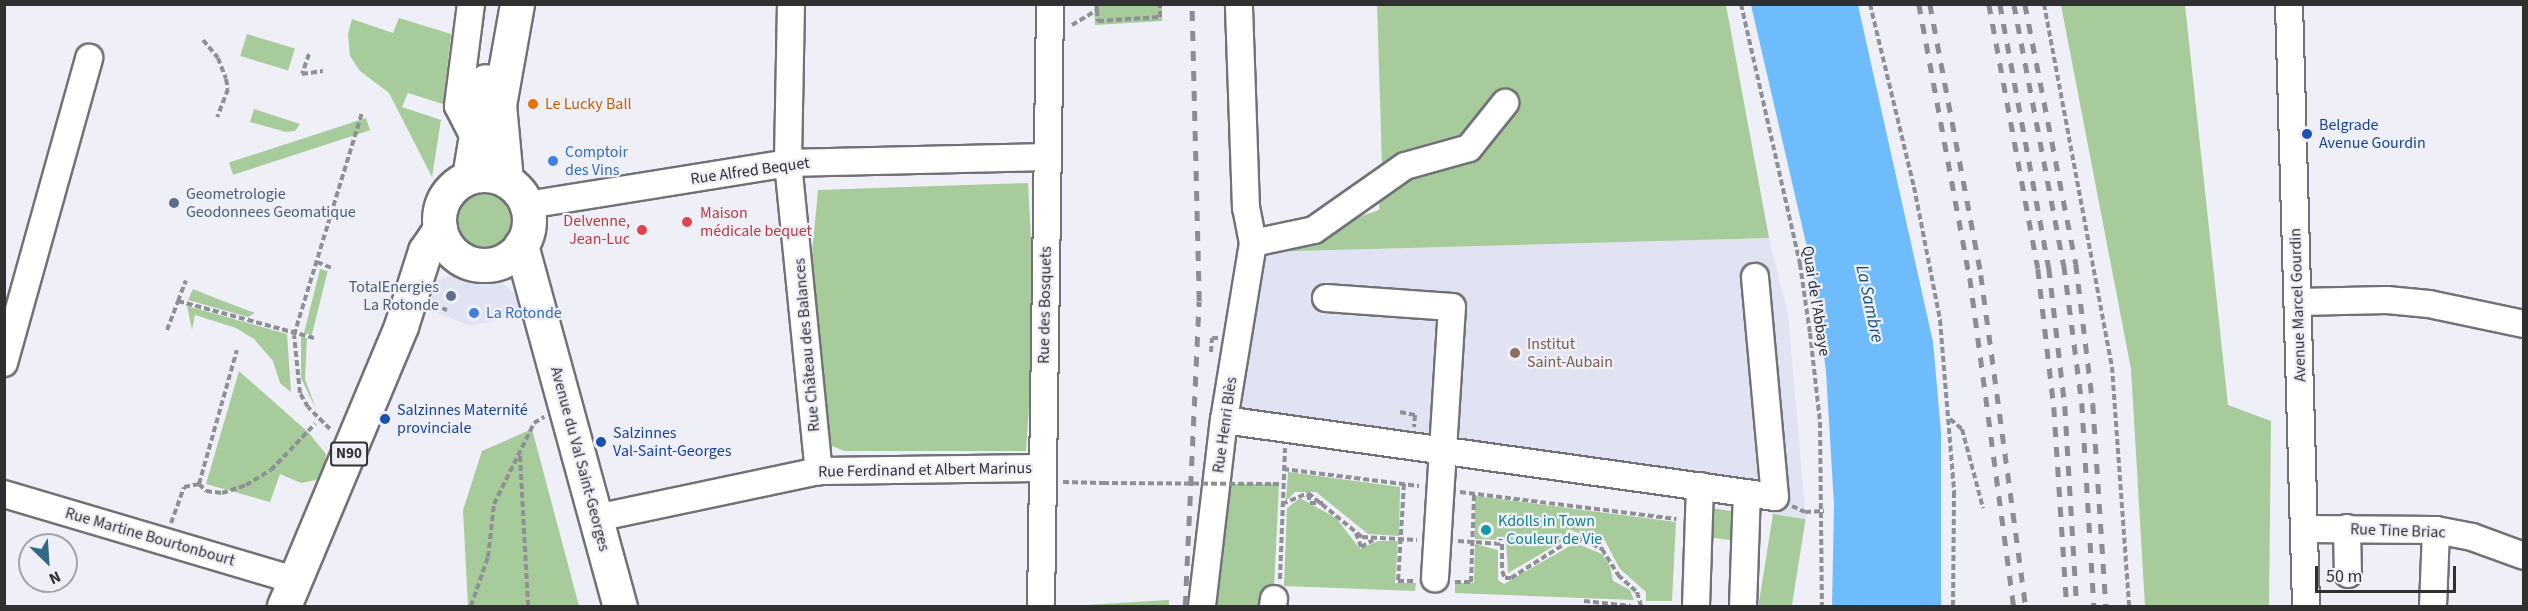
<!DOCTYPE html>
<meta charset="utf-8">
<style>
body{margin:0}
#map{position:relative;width:2528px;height:611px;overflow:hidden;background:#eff0f7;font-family:"Source Sans 3",sans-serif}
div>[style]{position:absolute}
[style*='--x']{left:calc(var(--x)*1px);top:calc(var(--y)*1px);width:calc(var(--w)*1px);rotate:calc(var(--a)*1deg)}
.built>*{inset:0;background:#e1e3f2}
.green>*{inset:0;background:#a7cb9a;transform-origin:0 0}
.round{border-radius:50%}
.water>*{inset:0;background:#6ebcfc}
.path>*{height:4px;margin-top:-2px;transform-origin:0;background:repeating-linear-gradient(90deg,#8f9095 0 6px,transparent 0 9px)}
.roads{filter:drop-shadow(2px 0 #717278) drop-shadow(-2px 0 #717278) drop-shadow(0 2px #717278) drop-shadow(0 -2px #717278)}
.minor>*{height:26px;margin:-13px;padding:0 13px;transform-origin:13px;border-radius:13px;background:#fff}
.major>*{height:33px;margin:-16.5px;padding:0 16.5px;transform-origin:16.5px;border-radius:16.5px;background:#fff}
.major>.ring{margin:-16.5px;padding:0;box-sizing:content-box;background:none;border:33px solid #fff;border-radius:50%}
.rail>*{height:4.5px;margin-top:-2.25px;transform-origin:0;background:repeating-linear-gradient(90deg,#8c8d92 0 10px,transparent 0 20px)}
.path-bridge>*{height:4px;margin-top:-2px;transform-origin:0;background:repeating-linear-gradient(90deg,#8f9095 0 6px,transparent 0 9px)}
.dots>*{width:16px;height:16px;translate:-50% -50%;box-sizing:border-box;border:3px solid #eff0f7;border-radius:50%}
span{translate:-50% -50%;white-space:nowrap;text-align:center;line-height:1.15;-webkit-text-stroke:4.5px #eff0f7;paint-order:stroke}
.shield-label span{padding:2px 4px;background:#eff0f7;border:2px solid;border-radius:4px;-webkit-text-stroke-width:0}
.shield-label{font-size:15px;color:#303033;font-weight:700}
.food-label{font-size:16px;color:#c56008}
.left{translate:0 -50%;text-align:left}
.transit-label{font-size:16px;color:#164399}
.shop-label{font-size:16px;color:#366cbe}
.street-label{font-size:16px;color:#303033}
.service-label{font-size:16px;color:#4e5e75}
.right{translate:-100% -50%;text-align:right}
.health-label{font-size:16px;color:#be3a42}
.education-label{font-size:16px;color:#785e54}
.culture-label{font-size:16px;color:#0d838f}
.water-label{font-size:18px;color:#144e77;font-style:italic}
.frame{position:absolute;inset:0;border:6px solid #303033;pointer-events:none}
.north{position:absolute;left:18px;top:533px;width:60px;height:60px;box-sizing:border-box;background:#eff0f7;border:2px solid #a3a3a9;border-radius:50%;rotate:155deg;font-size:16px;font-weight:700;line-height:24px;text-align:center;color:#303033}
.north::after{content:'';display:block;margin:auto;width:21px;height:27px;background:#346985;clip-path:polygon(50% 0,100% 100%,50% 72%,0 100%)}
.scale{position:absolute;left:2315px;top:566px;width:141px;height:27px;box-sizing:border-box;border:3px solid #303033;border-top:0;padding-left:8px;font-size:18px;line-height:21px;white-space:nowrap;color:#303033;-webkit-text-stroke:4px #eff0f7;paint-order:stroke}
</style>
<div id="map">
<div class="built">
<div style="clip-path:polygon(1769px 238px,1788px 314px,1806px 519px,1773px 514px,1776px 490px,1228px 414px,1259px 252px)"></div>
<div style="clip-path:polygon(464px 271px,499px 280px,513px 292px,523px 310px,505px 319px,470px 326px,419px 305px,438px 280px)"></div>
</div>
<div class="green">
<div style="clip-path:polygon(1094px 5px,1162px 5px,1162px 21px,1095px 25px)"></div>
<div style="clip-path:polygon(1377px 5px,1726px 5px,1769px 238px,1259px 252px,1379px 210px,1382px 165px)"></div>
<div style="clip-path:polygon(2061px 5px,2185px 5px,2228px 405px,2271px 421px,2269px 606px,2145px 606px,2131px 369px)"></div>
<div style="clip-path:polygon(399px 18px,451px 34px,443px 104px,408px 93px,402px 107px,441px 120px,432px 177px,389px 93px,360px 71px,350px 56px,348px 34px,352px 19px,393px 33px)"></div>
<div style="left:247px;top:34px;width:50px;height:23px;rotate:17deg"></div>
<div style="clip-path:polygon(254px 109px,300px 124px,295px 131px,286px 132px,250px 122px)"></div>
<div style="left:366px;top:118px;width:13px;height:144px;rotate:72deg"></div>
<div style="clip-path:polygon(1028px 183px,1035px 317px,1026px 451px,844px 451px,830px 445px,811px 265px,818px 190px)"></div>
<div class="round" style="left:456px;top:189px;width:58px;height:58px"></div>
<div style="left:320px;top:269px;width:8px;height:66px;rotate:14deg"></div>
<div style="clip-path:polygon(193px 289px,223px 301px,255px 313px,248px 317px,188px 300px)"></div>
<div style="clip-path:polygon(187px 306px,287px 334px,291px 392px,280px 383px,273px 361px,254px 339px,236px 328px,195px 315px,192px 330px)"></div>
<div style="clip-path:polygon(301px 337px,307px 338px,305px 379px,316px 409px,301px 378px)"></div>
<div style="clip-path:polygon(239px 371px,308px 432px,326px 454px,323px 473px,316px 480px,301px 483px,280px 474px,270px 502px,206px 484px)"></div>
<div style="clip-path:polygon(532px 429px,579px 606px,468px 606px,463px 510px,482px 451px)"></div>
<div style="clip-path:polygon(1288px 472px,1400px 487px,1399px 536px,1368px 534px,1316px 492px,1295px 492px,1286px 501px)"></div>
<div style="clip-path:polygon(1222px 484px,1279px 484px,1274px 588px,1267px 588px,1263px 606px,1210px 606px)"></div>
<div style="clip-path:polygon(1475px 496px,1676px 522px,1672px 601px,1646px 601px,1646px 592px,1620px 569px,1602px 535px,1586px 536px,1568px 529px,1561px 542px,1508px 573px,1506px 540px,1475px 539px)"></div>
<div style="clip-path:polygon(1300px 498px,1336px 518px,1360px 549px,1378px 541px,1398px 541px,1395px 583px,1416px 583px,1415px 591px,1284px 586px,1287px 508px)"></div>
<div style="left:1710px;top:508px;width:27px;height:29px;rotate:8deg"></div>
<div style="left:1773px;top:514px;width:33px;height:92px;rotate:9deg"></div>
<div style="clip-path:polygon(1575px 543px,1602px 554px,1610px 566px,1613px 581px,1630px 590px,1634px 600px,1455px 593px,1455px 583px,1474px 583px,1475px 544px,1498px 550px,1498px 580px,1504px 584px)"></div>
<div style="clip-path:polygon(1169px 600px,1169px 606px,1070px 606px)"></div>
</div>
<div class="water">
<div style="clip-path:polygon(1751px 5px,1858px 5px,1933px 342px,1941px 432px,1941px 606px,1832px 606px,1834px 505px,1826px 371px,1812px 269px)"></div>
</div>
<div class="path">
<div style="--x:1741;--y:4;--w:267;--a:77.2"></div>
<div style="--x:1800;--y:264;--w:70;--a:81.8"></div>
<div style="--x:1810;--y:333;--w:90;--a:83.6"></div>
<div style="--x:1820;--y:422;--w:184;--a:89.4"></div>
<div style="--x:1870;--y:4;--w:188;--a:76.5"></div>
<div style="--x:1914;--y:187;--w:136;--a:78.9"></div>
<div style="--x:1940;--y:320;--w:173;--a:85.3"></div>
<div style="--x:1954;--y:492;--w:114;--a:90.5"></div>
<div style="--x:2044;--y:4;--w:369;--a:79.4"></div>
<div style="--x:2112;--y:367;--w:240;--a:85.9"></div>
<div style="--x:1097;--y:10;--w:11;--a:85"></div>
<div style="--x:1098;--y:21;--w:62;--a:-3.7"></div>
<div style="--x:1160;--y:17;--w:13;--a:-90"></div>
<div style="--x:1072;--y:25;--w:29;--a:-31"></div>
<div style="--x:1097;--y:10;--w:6;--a:-90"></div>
<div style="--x:203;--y:40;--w:23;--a:50"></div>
<div style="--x:218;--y:58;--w:22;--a:69"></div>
<div style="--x:226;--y:79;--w:10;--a:79"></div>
<div style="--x:228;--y:89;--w:30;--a:111"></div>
<div style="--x:309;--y:54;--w:21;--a:109"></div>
<div style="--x:302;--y:74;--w:21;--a:-8"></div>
<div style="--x:317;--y:262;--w:18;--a:22"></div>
<div style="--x:178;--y:301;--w:22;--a:-69"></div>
<div style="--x:434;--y:305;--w:14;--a:21"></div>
<div style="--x:167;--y:330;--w:31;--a:-69"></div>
<div style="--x:178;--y:301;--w:141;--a:15.2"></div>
<div style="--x:1211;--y:352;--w:14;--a:-86"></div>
<div style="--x:1212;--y:338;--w:6;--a:0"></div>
<div style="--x:1400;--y:412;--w:15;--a:11"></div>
<div style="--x:1415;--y:415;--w:12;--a:95"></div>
<div style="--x:1950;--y:419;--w:16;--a:40"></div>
<div style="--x:1962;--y:429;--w:82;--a:75.1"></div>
<div style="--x:330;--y:429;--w:31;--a:-135"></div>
<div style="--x:308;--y:407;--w:16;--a:-120"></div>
<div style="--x:300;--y:393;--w:58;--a:-95.9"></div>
<div style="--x:294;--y:335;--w:232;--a:-73"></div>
<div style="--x:520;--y:456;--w:150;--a:86.9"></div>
<div style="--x:1283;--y:469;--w:137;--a:7.1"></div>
<div style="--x:1063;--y:482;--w:40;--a:1.4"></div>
<div style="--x:199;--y:484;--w:10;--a:45"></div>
<div style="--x:206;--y:491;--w:16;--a:7"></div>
<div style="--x:222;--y:493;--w:25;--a:-18"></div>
<div style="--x:246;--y:485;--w:29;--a:-31"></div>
<div style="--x:271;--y:470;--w:64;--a:-46.3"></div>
<div style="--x:1273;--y:484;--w:9;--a:0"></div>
<div style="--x:1404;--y:484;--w:97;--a:93.5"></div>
<div style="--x:1398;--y:581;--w:16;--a:0"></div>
<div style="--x:1460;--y:492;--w:218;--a:7.1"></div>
<div style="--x:1308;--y:494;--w:9;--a:77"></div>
<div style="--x:1310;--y:503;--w:13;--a:0"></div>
<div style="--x:1282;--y:504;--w:28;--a:-23"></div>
<div style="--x:1308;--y:493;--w:70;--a:39.2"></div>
<div style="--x:1362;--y:537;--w:55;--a:3.1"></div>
<div style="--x:1792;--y:506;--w:14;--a:25"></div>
<div style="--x:1805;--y:512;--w:19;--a:-3"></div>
<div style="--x:171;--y:523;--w:38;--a:-70"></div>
<div style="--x:184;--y:487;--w:15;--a:-11"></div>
<div style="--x:199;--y:484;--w:139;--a:-74.2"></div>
<div style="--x:1356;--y:533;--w:15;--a:70"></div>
<div style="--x:1361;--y:547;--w:14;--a:-30"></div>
<div style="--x:1458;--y:541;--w:44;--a:3.9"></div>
<div style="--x:1502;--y:544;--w:27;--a:90"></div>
<div style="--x:1502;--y:571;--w:8;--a:67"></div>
<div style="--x:1505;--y:578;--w:6;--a:0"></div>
<div style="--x:1511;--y:578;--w:65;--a:-32.5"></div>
<div style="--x:1566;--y:543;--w:18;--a:-9"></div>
<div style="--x:1584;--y:540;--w:20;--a:27"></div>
<div style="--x:1602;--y:549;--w:31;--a:58"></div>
<div style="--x:1618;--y:575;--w:25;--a:42"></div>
<div style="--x:1637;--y:592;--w:15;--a:74"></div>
<div style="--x:1566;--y:542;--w:8;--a:-76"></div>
<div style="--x:1568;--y:534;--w:17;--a:21"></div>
<div style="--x:1584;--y:540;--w:16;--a:-7"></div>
<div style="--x:1600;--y:538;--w:11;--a:80"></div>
<div style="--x:1280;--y:579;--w:131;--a:-87.8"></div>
<div style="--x:1455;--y:582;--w:16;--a:0"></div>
<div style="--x:1471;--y:582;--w:88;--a:-88"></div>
<div style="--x:1584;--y:601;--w:47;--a:6.1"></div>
<div style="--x:471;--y:606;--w:52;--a:-70.9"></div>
<div style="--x:488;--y:557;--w:53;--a:-83.5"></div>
<div style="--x:494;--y:504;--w:90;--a:-63.7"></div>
<div style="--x:534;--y:423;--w:12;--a:-31"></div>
</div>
<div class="roads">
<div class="minor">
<div style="--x:471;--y:4;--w:103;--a:97.3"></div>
<div style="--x:458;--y:106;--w:35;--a:63"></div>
<div style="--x:791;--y:4;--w:159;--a:91.1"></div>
<div style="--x:788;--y:163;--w:310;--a:84.3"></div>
<div style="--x:2289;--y:4;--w:602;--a:88.38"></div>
<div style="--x:527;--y:205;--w:264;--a:-9.1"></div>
<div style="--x:788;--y:163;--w:259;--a:-1.3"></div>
<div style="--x:1253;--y:243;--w:62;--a:-12"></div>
<div style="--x:1314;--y:230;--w:111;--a:-35.1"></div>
<div style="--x:1405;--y:166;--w:66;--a:-15.7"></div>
<div style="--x:1469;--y:148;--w:58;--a:-51.3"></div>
<div style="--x:1326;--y:298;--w:126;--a:4.1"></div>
<div style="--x:1452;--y:307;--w:272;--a:93.6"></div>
<div style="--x:2298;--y:302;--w:89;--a:-1.3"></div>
<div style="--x:2387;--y:300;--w:42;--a:5.4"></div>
<div style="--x:2429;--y:304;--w:97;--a:11.9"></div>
<div style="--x:4;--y:363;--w:317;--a:-74.4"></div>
<div style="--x:1224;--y:420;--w:556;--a:7.96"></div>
<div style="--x:1775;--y:497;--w:221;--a:-95.2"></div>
<div style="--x:4;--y:494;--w:303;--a:16.5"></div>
<div style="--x:596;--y:518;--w:228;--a:-11.9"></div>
<div style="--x:819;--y:471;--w:223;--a:-0.8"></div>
<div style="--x:2347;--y:528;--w:46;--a:88.8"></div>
<div style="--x:2304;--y:529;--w:132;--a:0.4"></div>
<div style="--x:2436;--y:530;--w:37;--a:11"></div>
<div style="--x:2472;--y:537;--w:55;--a:20.1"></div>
<div style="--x:1041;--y:606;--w:602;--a:-89.14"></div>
<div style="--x:1202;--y:606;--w:187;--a:-83.3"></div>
<div style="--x:1224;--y:420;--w:179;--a:-80.7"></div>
<div style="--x:1253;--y:243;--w:36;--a:-101"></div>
<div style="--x:1246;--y:208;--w:204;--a:-92"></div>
<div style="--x:1273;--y:606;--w:7;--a:-82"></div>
<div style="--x:1696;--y:606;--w:120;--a:-88.1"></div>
<div style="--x:1743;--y:606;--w:113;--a:-88"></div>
<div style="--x:2433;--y:606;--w:76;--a:-87.7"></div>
</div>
<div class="major">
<div class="ring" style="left:439px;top:175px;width:57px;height:57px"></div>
<div style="--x:469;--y:177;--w:97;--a:-80.5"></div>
<div style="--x:506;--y:180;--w:75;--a:-95.3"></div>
<div style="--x:499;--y:105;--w:103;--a:-79.9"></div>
<div style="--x:521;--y:245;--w:374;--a:74.7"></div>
<div style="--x:284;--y:606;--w:303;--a:-67.3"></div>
<div style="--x:401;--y:326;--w:79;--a:-72.3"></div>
<div style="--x:425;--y:251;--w:27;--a:-56"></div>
</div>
</div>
<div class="rail">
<div style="--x:1919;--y:4;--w:279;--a:79.5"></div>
<div style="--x:1970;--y:278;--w:331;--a:82.4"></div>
<div style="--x:1930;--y:4;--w:276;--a:79.3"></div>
<div style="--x:1981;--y:275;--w:334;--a:82.3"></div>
<div style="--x:1989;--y:4;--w:269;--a:79.5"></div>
<div style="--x:2038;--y:269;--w:139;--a:83.4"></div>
<div style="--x:2054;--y:407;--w:199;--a:86.3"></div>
<div style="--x:2000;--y:4;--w:269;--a:79.5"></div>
<div style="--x:2049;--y:268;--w:139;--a:83.4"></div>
<div style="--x:2065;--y:406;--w:200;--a:86.6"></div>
<div style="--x:2014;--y:4;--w:266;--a:79.2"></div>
<div style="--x:2064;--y:265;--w:139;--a:82.6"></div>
<div style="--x:2082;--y:403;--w:203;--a:86.6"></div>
<div style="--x:2025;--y:4;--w:265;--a:78.9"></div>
<div style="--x:2076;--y:264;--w:141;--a:83.1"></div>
<div style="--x:2093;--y:404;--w:202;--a:86.3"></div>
<div style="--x:1185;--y:606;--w:305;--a:-87.4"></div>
<div style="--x:1199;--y:301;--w:297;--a:-91.4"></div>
</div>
<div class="path-bridge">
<div style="--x:1103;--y:483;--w:170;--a:0.3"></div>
</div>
<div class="dots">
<div style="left:533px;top:104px;background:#e8710a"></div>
<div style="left:2307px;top:134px;background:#1a4fb4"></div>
<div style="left:553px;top:161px;background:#3f7fe0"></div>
<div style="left:174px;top:203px;background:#5c6f8a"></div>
<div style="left:687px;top:222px;background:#e0444e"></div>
<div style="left:642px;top:230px;background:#e0444e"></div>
<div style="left:451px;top:296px;background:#5c6f8a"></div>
<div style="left:474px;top:313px;background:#3f7fe0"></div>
<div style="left:1515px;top:353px;background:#8d6e63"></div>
<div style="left:385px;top:419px;background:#1a4fb4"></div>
<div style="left:601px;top:442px;background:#1a4fb4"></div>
<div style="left:1486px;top:530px;background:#0f9aa8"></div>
</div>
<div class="shield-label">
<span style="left:349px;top:454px">N90</span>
</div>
<div class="food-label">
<span class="left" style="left:545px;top:104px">Le Lucky Ball</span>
</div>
<div class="transit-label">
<span class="left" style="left:2319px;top:134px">Belgrade<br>Avenue Gourdin</span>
<span class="left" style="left:397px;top:419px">Salzinnes Maternité<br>provinciale</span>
<span class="left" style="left:613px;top:442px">Salzinnes<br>Val-Saint-Georges</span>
</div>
<div class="shop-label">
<span class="left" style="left:565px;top:161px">Comptoir<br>des Vins</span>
<span class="left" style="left:486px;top:313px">La Rotonde</span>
</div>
<div class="street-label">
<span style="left:750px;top:171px;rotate:-8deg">Rue Alfred Bequet</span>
<span style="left:1816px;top:301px;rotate:81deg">Quai de l'Abbaye</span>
<span style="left:1045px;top:305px;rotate:-89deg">Rue des Bosquets</span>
<span style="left:2298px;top:305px;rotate:-92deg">Avenue Marcel Gourdin</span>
<span style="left:807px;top:345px;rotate:-95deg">Rue Château des Balances</span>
<span style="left:1225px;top:425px;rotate:-82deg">Rue Henri Blès</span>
<span style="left:580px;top:459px;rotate:75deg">Avenue du Val Saint-Georges</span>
<span style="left:925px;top:470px;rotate:-1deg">Rue Ferdinand et Albert Marinus</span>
<span style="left:2398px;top:531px;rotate:2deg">Rue Tine Briac</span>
<span style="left:150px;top:537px;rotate:16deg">Rue Martine Bourtonbourt</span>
</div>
<div class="service-label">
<span class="left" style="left:186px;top:203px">Geometrologie<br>Geodonnees Geomatique</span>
<span class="right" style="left:439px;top:296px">TotalEnergies<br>La Rotonde</span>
</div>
<div class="health-label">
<span class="left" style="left:700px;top:222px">Maison<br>médicale bequet</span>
<span class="right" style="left:630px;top:230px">Delvenne,<br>Jean-Luc</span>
</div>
<div class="education-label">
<span class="left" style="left:1527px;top:353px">Institut<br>Saint-Aubain</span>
</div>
<div class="culture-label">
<span class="left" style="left:1498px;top:530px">Kdolls in Town<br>- Couleur de Vie</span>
</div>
<div class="water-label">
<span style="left:1869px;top:304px;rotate:78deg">La Sambre</span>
</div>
<div class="frame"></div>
<div class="north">N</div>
<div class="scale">50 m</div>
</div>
